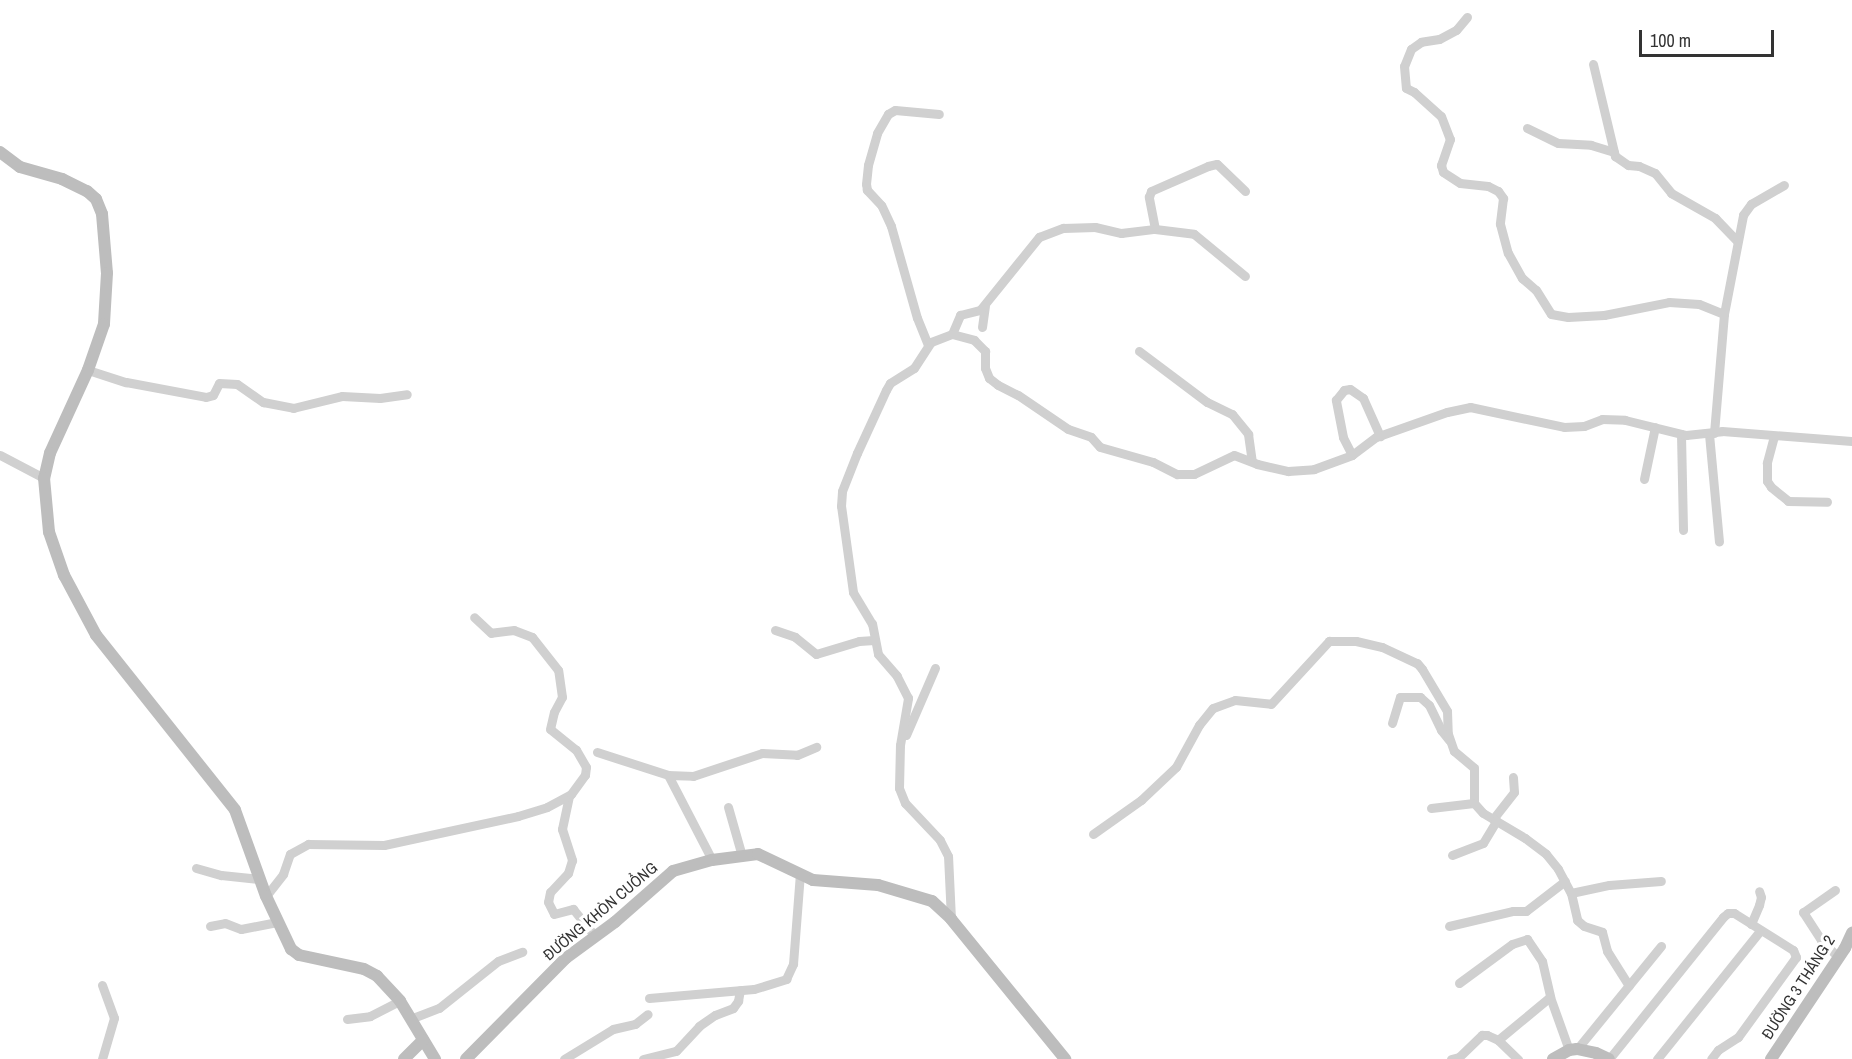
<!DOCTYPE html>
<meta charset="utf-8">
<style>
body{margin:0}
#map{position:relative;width:1852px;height:1059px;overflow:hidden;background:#fff;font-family:"Archivo Narrow",sans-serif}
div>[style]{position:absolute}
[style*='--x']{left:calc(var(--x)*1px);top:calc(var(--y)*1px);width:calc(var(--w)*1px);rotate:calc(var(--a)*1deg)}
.street>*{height:9px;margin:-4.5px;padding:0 4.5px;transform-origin:4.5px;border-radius:4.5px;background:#d0d0d0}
.secondary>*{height:12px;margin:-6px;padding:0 6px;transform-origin:6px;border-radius:6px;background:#bdbdbd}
span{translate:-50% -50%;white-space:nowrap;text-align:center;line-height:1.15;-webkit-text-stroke:6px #fff;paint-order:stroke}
.street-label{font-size:16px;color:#333}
.scale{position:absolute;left:1639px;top:30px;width:135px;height:27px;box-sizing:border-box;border:3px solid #333;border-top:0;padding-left:8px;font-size:18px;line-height:21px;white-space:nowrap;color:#333;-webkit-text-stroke:4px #fff;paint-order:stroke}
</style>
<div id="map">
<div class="street">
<div style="--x:1467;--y:17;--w:17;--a:130"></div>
<div style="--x:1456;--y:30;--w:19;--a:152"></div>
<div style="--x:1439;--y:39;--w:18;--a:171"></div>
<div style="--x:1421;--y:42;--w:12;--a:145"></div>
<div style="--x:1411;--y:49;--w:18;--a:112"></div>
<div style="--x:1404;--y:66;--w:22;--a:85"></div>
<div style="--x:1406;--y:88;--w:9;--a:27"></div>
<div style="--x:1414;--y:92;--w:36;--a:42"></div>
<div style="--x:1441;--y:116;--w:25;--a:69"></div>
<div style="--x:1450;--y:139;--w:28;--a:109"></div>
<div style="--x:1441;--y:165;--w:7;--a:74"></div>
<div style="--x:1443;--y:172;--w:20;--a:33"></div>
<div style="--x:1460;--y:183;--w:28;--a:6"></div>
<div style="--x:1488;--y:186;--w:11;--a:27"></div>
<div style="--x:1498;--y:191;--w:9;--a:54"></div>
<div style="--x:1503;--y:198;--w:26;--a:97"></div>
<div style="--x:1500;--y:224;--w:30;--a:75"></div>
<div style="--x:1508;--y:253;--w:29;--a:61"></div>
<div style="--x:1522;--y:278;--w:18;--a:41"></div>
<div style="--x:1536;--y:290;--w:28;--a:58"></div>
<div style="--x:1551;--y:314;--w:17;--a:10"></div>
<div style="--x:1568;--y:317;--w:36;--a:-3"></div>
<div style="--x:1604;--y:315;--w:66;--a:-11.3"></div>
<div style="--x:1669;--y:302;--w:30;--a:4"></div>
<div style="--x:1699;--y:304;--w:27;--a:22"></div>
<div style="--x:1593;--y:64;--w:95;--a:76.6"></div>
<div style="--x:1615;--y:156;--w:16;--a:35"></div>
<div style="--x:1628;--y:165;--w:11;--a:5"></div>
<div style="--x:1639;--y:166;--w:17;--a:24"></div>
<div style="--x:1655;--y:173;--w:26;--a:51"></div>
<div style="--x:1671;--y:193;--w:51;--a:29.6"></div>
<div style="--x:1715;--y:218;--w:32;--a:46"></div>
<div style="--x:1527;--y:128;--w:34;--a:26"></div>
<div style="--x:1558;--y:143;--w:33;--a:3"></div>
<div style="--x:1591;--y:145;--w:24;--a:17"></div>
<div style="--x:1155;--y:229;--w:33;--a:-101"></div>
<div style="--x:1149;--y:197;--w:6;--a:-72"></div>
<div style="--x:1151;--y:191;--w:62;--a:-23.7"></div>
<div style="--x:1208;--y:166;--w:9;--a:-13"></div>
<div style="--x:1217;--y:164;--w:39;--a:44"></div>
<div style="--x:982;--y:327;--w:21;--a:-82"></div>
<div style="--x:952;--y:334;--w:21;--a:-67"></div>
<div style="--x:960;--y:315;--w:21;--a:-14"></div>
<div style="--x:980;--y:310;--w:94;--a:-51.1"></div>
<div style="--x:1039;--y:237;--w:26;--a:-21"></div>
<div style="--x:1063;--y:228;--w:32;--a:-2"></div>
<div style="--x:1095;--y:227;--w:27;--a:13"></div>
<div style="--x:1121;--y:233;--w:34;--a:-7"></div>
<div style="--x:1155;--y:229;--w:39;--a:7"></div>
<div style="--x:1194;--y:234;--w:66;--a:39.5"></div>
<div style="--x:928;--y:345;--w:29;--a:-112"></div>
<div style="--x:917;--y:318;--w:96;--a:-105.8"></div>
<div style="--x:891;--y:226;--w:23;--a:-115"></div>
<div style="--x:881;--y:205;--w:21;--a:-133"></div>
<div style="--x:867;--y:190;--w:6;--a:-99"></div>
<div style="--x:866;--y:184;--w:19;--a:-84"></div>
<div style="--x:868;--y:165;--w:33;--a:-74"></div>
<div style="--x:877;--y:133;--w:22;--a:-60"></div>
<div style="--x:888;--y:114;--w:8;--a:-30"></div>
<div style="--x:895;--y:110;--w:44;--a:5.2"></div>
<div style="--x:1139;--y:351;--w:85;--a:36.9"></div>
<div style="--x:1207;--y:402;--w:28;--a:26"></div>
<div style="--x:1232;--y:414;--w:26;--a:51"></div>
<div style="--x:1248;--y:434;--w:27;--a:82"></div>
<div style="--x:88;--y:370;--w:40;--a:18"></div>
<div style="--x:126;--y:382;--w:81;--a:10.6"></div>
<div style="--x:206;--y:397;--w:7;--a:-16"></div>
<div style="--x:213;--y:395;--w:13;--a:-63"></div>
<div style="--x:219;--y:383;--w:18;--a:3"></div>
<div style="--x:237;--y:384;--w:32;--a:35"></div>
<div style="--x:263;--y:402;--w:31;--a:11"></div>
<div style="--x:293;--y:408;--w:50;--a:-13.8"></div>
<div style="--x:342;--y:396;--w:38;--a:3"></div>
<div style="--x:380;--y:398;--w:27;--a:-8"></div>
<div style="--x:1714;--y:433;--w:119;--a:-85.2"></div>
<div style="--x:1724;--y:314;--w:101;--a:-79.1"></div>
<div style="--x:1743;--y:215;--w:14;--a:-54"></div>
<div style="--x:1751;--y:204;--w:38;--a:-30"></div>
<div style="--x:1681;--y:434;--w:96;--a:88.8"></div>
<div style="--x:1709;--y:434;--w:108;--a:84.7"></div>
<div style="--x:1774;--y:436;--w:28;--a:105"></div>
<div style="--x:1767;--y:463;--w:18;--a:90"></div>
<div style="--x:1767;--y:481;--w:7;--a:56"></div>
<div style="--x:1771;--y:487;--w:22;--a:39"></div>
<div style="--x:1788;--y:501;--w:39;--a:1"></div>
<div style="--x:0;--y:455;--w:50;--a:27.6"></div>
<div style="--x:1352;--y:455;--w:20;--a:-117"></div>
<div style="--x:1343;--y:437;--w:38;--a:-101"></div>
<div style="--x:1336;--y:400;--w:13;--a:-51"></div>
<div style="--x:1344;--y:390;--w:6;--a:-9"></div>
<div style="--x:1350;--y:389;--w:16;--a:35"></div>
<div style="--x:1363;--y:398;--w:42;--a:65.9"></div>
<div style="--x:1644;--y:479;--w:53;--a:-78.1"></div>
<div style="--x:775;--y:630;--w:21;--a:19"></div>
<div style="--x:795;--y:637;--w:27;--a:39"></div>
<div style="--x:816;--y:654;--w:45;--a:-16.8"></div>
<div style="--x:859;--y:641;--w:15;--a:-4"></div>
<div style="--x:1392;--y:723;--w:27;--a:-73"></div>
<div style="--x:1400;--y:697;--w:20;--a:0"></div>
<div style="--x:1420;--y:697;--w:12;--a:42"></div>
<div style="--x:1429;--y:705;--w:28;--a:64"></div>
<div style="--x:1441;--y:730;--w:13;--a:51"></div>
<div style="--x:906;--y:735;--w:73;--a:-66.6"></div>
<div style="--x:597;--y:752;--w:75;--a:17.9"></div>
<div style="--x:668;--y:775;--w:96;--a:62.6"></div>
<div style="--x:668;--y:775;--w:25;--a:2"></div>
<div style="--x:693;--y:776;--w:73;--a:-18.4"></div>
<div style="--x:762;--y:753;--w:35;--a:3"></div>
<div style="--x:797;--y:755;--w:21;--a:-23"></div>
<div style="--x:569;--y:796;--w:34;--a:102"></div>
<div style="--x:562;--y:829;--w:33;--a:72"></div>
<div style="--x:572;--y:860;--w:14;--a:107"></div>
<div style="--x:568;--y:873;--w:26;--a:133"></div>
<div style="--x:550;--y:892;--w:10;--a:101"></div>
<div style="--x:548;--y:902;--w:13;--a:63"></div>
<div style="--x:554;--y:914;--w:20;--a:-15"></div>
<div style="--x:573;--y:909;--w:35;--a:51"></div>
<div style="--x:728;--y:807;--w:51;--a:74.1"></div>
<div style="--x:1431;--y:808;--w:43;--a:-6.6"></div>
<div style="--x:1493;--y:819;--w:34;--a:-52"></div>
<div style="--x:1514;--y:792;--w:15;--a:-94"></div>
<div style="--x:1093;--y:834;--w:59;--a:-35.3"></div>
<div style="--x:1141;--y:800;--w:48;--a:-43.3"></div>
<div style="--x:1176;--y:767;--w:48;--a:-61.3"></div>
<div style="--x:1199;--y:725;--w:22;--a:-51"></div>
<div style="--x:1213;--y:708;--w:23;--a:-20"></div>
<div style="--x:1235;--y:700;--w:36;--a:6"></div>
<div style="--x:1271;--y:704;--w:86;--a:-47.4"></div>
<div style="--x:1329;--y:641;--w:27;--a:0"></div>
<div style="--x:1356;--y:641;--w:27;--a:13"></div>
<div style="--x:1382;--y:647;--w:38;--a:25"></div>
<div style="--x:1417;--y:663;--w:8;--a:50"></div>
<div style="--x:1422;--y:669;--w:49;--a:59.2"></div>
<div style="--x:1447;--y:711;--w:23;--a:88"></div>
<div style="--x:1448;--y:734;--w:18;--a:71"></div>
<div style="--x:1454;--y:751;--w:26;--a:40"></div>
<div style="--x:1474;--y:768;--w:35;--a:90"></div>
<div style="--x:1474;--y:803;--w:13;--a:48"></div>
<div style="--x:1483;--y:813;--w:49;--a:30.8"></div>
<div style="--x:1525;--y:838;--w:26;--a:37"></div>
<div style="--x:1546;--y:854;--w:19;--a:51"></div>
<div style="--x:1558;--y:869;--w:27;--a:62"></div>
<div style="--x:1571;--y:893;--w:28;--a:77"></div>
<div style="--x:1577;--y:920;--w:9;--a:41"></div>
<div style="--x:1584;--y:926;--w:19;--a:18"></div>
<div style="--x:1602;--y:932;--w:20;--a:75"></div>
<div style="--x:1607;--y:951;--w:41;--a:57.8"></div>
<div style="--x:1452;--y:855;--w:33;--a:-21"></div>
<div style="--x:1483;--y:843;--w:26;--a:-59"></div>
<div style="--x:196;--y:868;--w:26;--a:16"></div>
<div style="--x:221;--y:875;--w:39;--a:6"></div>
<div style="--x:1835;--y:890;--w:39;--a:145"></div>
<div style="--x:1803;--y:912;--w:33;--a:57"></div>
<div style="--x:1821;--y:940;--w:25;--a:45"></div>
<div style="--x:1571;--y:893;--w:39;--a:-12"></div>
<div style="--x:1609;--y:885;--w:52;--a:-4.4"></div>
<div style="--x:266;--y:896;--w:28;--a:-52"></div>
<div style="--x:283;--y:874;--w:21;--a:-71"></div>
<div style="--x:290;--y:854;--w:21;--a:-29"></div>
<div style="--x:308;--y:844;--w:76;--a:0.8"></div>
<div style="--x:384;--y:845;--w:137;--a:-12.2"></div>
<div style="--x:518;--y:816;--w:30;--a:-17"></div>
<div style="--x:547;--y:807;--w:27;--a:-28"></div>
<div style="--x:571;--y:794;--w:24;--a:-54"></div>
<div style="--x:585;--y:775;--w:8;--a:-83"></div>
<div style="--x:586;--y:767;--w:20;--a:-120"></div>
<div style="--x:576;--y:750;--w:33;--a:-141"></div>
<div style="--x:550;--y:729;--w:17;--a:-77"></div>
<div style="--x:554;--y:712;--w:17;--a:-62"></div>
<div style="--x:562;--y:697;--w:27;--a:-98"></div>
<div style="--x:558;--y:670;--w:42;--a:-128.2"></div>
<div style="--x:532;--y:637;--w:19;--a:-159"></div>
<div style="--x:514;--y:630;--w:23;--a:173"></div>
<div style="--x:491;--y:633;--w:23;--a:-137"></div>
<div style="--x:951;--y:919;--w:63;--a:-92.7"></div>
<div style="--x:948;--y:856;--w:18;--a:-117"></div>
<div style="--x:940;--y:840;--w:51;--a:-133.4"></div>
<div style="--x:905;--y:803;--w:16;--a:-112"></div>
<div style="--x:899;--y:788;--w:43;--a:-88.7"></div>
<div style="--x:900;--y:745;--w:48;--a:-80.3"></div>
<div style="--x:908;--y:698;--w:25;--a:-117"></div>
<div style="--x:897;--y:676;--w:29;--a:-131"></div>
<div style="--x:878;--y:654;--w:31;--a:-101"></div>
<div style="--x:872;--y:624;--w:37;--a:-121"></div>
<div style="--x:853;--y:592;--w:87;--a:-97.9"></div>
<div style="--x:841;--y:506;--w:15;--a:-86"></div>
<div style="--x:842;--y:491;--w:41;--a:-68.5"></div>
<div style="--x:857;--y:453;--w:69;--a:-65.3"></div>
<div style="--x:886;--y:390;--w:8;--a:-60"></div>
<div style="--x:890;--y:383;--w:28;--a:-32"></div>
<div style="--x:914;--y:368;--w:31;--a:-57"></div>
<div style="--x:931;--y:342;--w:22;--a:-21"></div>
<div style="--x:952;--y:334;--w:23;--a:15"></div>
<div style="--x:974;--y:340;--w:16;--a:45"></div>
<div style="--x:985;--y:351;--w:17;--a:90"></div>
<div style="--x:985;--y:368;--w:11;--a:68"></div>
<div style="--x:989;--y:378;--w:11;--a:38"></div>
<div style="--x:998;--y:385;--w:22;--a:27"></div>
<div style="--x:1018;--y:395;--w:60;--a:34.2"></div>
<div style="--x:1068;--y:429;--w:24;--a:19"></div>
<div style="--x:1091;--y:437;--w:13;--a:48"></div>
<div style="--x:1100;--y:447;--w:55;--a:15.8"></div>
<div style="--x:1153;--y:462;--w:27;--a:27"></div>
<div style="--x:1177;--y:474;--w:17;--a:0"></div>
<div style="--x:1194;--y:474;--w:44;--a:-25.4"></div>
<div style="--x:1234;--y:455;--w:25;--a:21"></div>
<div style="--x:1257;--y:464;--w:32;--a:13"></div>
<div style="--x:1288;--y:471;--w:26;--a:-4"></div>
<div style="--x:1314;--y:469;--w:40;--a:-20.2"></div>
<div style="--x:1352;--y:455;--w:30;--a:-37"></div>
<div style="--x:1376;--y:437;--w:75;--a:-19.4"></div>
<div style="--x:1447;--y:412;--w:24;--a:-12"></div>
<div style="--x:1470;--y:407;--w:96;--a:12"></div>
<div style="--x:1564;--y:427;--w:20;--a:-3"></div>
<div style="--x:1584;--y:426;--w:19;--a:-21"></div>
<div style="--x:1602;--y:419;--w:23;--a:2"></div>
<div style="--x:1625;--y:420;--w:63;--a:13.8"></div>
<div style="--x:1686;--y:435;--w:36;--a:-6"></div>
<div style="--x:1722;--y:431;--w:130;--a:4.4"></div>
<div style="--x:1751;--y:924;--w:21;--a:-67"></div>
<div style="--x:1759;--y:905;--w:8;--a:-76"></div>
<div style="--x:1761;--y:897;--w:6;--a:-108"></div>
<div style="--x:210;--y:926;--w:15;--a:-11"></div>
<div style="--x:225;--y:923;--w:17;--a:21"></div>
<div style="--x:241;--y:929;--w:38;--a:-11"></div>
<div style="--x:1449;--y:926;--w:66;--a:-13.2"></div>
<div style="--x:1513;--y:911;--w:13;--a:0"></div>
<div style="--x:1526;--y:911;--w:49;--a:-37.6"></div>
<div style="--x:1459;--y:983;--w:66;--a:-36.3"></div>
<div style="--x:1512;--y:944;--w:16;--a:-18"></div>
<div style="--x:1527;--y:939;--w:27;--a:56"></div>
<div style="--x:1542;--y:961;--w:37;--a:77"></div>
<div style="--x:1550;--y:997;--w:56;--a:70.3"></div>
<div style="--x:102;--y:985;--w:35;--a:70"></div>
<div style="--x:114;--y:1018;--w:43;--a:106.3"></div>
<div style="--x:649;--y:998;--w:105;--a:-4.9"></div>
<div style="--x:754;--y:989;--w:34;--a:-17"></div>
<div style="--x:786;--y:979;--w:17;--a:-65"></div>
<div style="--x:793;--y:964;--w:90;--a:-85.6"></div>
<div style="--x:347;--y:1019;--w:23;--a:-7"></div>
<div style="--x:370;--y:1016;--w:34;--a:-27"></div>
<div style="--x:410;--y:1019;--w:31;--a:-21"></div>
<div style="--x:439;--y:1008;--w:75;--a:-38.5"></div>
<div style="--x:498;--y:961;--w:26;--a:-21"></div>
<div style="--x:1498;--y:1040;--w:67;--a:-39.6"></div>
<div style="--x:1577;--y:1049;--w:133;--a:-50.8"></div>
<div style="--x:564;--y:1059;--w:57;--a:-31.5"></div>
<div style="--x:613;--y:1029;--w:23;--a:-13"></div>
<div style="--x:635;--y:1024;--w:16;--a:-38"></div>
<div style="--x:643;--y:1059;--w:34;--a:-14"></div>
<div style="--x:676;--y:1051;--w:34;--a:-47"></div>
<div style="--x:699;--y:1026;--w:19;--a:-35"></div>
<div style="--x:715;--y:1015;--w:19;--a:-21"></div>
<div style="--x:733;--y:1008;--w:9;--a:-54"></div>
<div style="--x:738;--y:1001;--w:11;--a:-80"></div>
<div style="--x:1451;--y:1059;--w:8;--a:-14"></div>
<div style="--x:1459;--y:1057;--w:32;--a:-44"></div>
<div style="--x:1482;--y:1035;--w:5;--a:0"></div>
<div style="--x:1487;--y:1035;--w:12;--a:24"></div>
<div style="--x:1498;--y:1040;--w:28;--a:44"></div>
<div style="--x:1609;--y:1059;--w:182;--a:-51.2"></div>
<div style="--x:1723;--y:917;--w:6;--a:-39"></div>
<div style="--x:1728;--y:913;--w:6;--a:0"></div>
<div style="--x:1734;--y:913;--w:70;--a:32.1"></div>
<div style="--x:1793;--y:950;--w:8;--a:67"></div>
<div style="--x:1796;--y:957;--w:99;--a:125.9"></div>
<div style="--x:1738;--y:1037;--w:24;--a:147"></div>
<div style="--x:1718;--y:1050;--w:11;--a:128"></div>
<div style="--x:1657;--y:1059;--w:164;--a:-51.2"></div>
</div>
<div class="secondary">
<div style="--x:0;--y:152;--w:25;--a:37"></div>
<div style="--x:20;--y:167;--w:44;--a:15.9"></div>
<div style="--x:62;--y:179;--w:28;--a:26"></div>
<div style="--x:87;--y:191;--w:12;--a:42"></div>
<div style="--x:96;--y:199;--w:16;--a:68"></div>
<div style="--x:102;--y:214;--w:59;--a:85.2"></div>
<div style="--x:107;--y:273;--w:51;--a:93.4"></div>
<div style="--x:104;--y:324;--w:49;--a:109.2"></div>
<div style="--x:88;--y:370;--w:91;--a:114.6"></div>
<div style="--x:50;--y:453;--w:26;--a:103"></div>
<div style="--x:44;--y:478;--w:54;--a:84.7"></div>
<div style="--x:49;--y:532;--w:46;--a:70.8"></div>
<div style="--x:64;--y:575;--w:68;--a:61.9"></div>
<div style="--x:96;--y:635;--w:223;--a:51.5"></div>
<div style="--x:235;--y:810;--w:91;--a:70.2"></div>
<div style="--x:266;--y:896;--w:59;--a:64.7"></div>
<div style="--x:291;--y:949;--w:10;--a:37"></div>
<div style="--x:299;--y:955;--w:66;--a:12.2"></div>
<div style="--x:364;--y:969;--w:15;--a:28"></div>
<div style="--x:377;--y:976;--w:34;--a:47"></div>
<div style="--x:400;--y:1001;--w:68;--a:58.9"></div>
<div style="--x:404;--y:1059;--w:27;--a:-45"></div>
<div style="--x:466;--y:1059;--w:142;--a:-45.3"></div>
<div style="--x:566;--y:958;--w:61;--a:-36.3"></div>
<div style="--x:615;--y:922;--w:77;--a:-41.3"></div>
<div style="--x:673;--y:871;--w:41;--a:-15.8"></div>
<div style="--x:712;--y:860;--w:46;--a:-7.4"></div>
<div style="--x:758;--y:854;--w:61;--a:25.3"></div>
<div style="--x:813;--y:880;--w:65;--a:4.4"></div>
<div style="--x:878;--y:885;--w:56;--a:16.5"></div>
<div style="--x:932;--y:901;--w:26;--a:43"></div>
<div style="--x:951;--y:919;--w:181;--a:50.8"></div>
<div style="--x:1553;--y:1059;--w:18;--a:-29"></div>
<div style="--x:1569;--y:1050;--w:8;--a:-7"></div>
<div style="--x:1577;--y:1049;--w:19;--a:12"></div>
<div style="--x:1596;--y:1053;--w:14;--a:25"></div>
<div style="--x:1771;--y:1059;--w:133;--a:-56.3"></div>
<div style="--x:1845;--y:948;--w:17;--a:-65"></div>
</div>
<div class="street-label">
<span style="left:600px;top:911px;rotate:-40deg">ĐƯỜNG KHÒN CUỔNG</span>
<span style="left:1798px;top:987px;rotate:-57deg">ĐƯỜNG 3 THÁNG 2</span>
</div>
<div class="scale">100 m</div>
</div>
